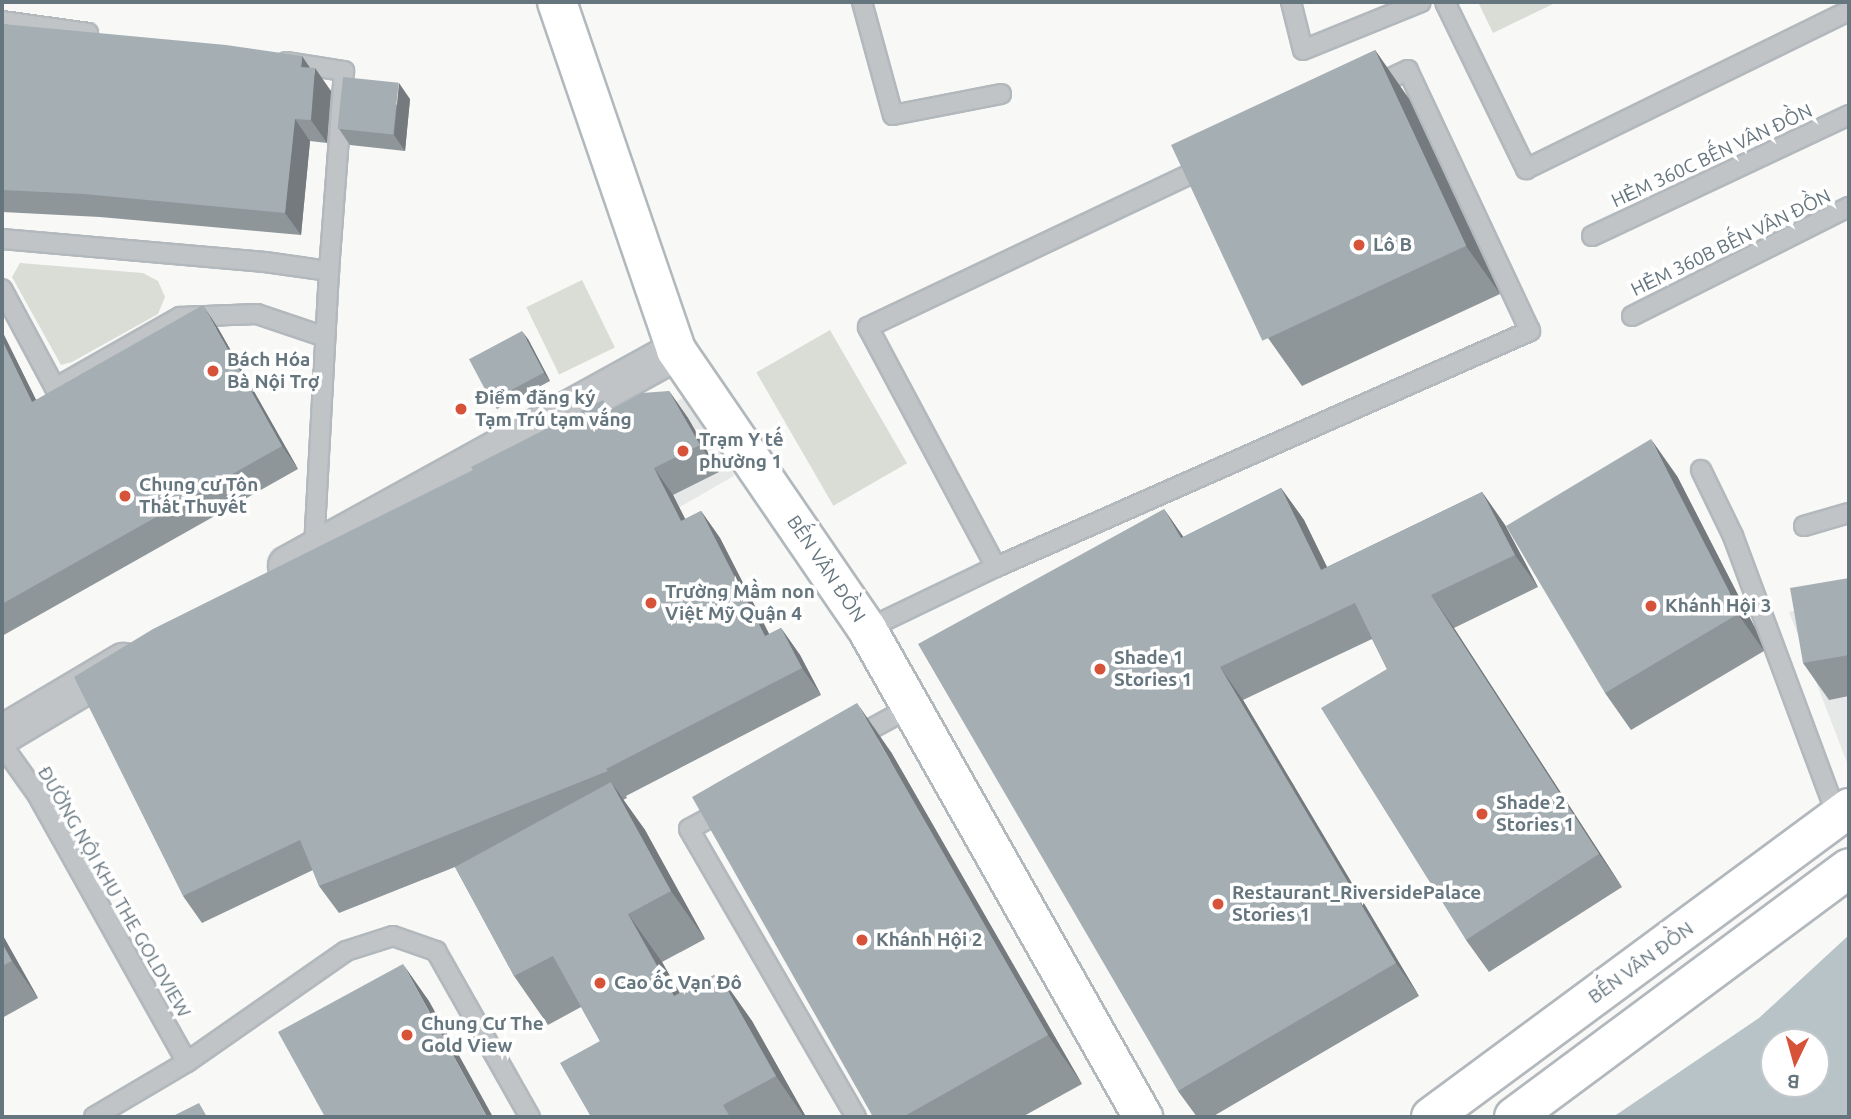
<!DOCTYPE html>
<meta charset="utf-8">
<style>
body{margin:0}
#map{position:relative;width:1851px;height:1119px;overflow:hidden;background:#f8f8f6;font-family:Ubuntu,sans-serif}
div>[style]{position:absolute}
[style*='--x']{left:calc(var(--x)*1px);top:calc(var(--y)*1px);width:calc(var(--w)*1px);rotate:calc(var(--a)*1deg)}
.built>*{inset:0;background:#e6e8e7;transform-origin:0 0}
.green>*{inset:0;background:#d9ddd6;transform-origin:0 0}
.water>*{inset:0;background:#b7c3c7}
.roads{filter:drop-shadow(2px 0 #b2b8bc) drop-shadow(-2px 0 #b2b8bc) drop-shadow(0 2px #b2b8bc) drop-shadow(0 -2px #b2b8bc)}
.service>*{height:18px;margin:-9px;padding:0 9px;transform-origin:9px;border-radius:9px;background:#c0c4c7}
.minor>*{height:37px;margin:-18.5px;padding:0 18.5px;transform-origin:18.5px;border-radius:18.5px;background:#c0c4c7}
.secondary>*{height:38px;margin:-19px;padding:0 19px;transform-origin:19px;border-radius:19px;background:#fff}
.wall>*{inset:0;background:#8e969a}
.shaded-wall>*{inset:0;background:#747a7d}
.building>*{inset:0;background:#a5aeb3;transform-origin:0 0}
.dots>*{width:19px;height:19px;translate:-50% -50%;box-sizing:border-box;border:4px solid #fff;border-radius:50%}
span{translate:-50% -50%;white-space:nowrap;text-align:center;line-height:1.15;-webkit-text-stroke:7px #fff;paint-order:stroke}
.street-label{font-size:19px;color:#66767f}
.poi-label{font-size:19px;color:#66767f;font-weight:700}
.left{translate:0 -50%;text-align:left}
.frame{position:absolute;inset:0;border:4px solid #66767f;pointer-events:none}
.north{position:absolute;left:1760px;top:1028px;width:70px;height:70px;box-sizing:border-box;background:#fff;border:2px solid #c2c8cc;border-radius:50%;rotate:185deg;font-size:19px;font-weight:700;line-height:28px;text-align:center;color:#66767f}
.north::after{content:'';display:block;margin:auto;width:24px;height:32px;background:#d65239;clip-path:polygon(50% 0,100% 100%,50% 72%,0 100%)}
</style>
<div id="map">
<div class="built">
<div style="left:688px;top:395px;width:93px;height:64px;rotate:60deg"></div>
<div style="clip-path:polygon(1849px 597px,1849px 763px,1848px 765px,1789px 612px)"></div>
</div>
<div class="green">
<div style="clip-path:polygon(1478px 2px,1557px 2px,1493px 33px)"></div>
<div style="clip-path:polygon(20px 263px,143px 273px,158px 281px,165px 297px,158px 314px,72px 362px,61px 365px,12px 277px)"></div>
<div style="left:582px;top:280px;width:75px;height:62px;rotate:64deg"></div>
<div style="left:830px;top:330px;width:154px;height:85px;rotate:60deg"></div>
</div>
<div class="water">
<div style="clip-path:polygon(evenodd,1849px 935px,1849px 1117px,1613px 1117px,1759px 1018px,1849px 935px,1774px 1042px,1816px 1042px,1816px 1084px,1774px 1084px,1774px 1042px)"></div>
</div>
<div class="roads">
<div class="service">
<div style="--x:862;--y:2;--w:117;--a:74.7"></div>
<div style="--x:893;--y:115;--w:110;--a:-11"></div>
<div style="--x:1291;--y:2;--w:49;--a:76"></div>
<div style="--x:1303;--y:50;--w:127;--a:-22.1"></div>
<div style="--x:1445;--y:2;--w:186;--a:64.1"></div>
<div style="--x:1526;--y:169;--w:360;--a:-26.1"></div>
<div style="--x:2;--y:21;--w:87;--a:7.9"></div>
<div style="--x:286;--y:62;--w:59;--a:8.8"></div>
<div style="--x:344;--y:71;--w:201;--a:94.3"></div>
<div style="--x:329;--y:271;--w:279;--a:93.1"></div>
<div style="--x:1592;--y:236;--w:284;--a:-25.2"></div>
<div style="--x:2;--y:239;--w:264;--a:5"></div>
<div style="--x:265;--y:262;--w:65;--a:8"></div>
<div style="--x:2;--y:289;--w:112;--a:61.8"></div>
<div style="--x:55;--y:388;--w:144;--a:-29.6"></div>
<div style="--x:180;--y:317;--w:77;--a:-2.2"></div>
<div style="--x:257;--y:314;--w:72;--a:18.7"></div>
<div style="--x:1632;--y:316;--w:243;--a:-26.7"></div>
<div style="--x:1701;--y:470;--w:73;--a:64.1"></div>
<div style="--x:1733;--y:536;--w:301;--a:69.6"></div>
<div style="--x:1804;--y:526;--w:47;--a:-16.1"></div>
<div style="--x:996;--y:567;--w:272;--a:-118.1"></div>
<div style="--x:868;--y:327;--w:375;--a:-25.4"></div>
<div style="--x:867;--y:629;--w:143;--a:-25.7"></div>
<div style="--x:996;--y:567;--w:584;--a:-23.84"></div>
<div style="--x:1530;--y:331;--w:288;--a:-115.1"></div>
<div style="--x:1408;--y:70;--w:38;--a:155"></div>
<div style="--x:854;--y:738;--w:65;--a:-28.5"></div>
<div style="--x:2;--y:745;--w:60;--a:54.5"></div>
<div style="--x:37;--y:794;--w:307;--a:60.8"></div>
<div style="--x:726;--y:809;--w:42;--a:151.6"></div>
<div style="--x:689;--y:829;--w:333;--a:59.9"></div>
<div style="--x:94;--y:1117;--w:108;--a:-30.6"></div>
<div style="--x:187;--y:1062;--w:194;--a:-34.9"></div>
<div style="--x:346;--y:951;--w:49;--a:-17.7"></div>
<div style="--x:393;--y:936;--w:46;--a:19.2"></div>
<div style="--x:436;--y:951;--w:191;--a:60.5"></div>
</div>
<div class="minor">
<div style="--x:287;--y:565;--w:444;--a:-28.9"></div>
<div style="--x:2;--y:734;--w:141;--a:-30.8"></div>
</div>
<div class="secondary">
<div style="--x:557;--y:2;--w:368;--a:71.1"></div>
<div style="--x:676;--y:350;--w:338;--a:55.6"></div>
<div style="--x:867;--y:629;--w:561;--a:60.51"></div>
<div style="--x:1431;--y:1117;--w:520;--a:-36.47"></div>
<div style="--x:1514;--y:1117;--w:417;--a:-36.6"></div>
</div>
</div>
<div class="wall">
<div style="clip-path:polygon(2px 24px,310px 68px,331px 91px,327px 143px,310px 141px,301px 235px,100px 217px,2px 212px)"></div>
<div style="clip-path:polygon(1375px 50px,1409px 99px,1500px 294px,1302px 386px,1268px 338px)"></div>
<div style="clip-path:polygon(410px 99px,405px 151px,350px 145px,339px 129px)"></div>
<div style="clip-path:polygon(218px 328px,298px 469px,2px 636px,2px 331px,36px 400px)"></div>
<div style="clip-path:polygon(528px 339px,550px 381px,497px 409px,491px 401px)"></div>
<div style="clip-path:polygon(669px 391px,688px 418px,719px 472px,673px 495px,685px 519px,701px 511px,720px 538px,769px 634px,781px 628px,800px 655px,821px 695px,626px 796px,627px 798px,623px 800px,645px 830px,705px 939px,662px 962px,680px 993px,718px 973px,752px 1021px,806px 1117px,591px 1117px,600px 1041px,581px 1007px,548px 1025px,514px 976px,455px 867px,339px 913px,319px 886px,313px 870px,202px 923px,183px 896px,611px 410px)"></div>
<div style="clip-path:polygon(1677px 476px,1755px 628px,1764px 651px,1631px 730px,1605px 693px)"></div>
<div style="clip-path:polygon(1281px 488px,1304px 520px,1327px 567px,1482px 492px,1505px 525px,1538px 587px,1454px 628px,1622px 887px,1489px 972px,1466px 940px,1387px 669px,1372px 639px,1243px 700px,1419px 996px,1212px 1117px,1197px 1117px,1178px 1091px,1164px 509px,1183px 537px)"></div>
<div style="clip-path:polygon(1849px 578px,1849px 696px,1829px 700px,1803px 663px)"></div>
<div style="clip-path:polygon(891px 752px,1082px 1084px,1022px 1117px,873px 1117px)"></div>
<div style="clip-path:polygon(2px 934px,38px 998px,2px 1018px)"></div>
</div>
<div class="shaded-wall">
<div style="clip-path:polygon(1375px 50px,1409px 99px,1500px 294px,1466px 246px)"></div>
<div style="clip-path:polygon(302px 56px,315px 75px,315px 68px,331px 91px,327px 143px,311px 120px,301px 67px)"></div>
<div style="clip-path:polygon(399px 83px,410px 99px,405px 151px,394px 135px)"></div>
<div style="clip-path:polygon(295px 119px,310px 141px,301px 235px,285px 213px)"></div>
<div style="clip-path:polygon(203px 305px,218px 328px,298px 469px,282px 446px)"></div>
<div style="clip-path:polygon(2px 331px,48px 424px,32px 402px,2px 340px)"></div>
<div style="clip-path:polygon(522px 331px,528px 339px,550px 381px,544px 373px)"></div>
<div style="clip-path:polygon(669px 391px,688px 418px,719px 472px,700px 445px)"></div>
<div style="clip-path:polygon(1651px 439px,1677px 476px,1755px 628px,1764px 651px,1738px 614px)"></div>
<div style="clip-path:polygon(654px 468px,673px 495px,700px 548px,681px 521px)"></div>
<div style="clip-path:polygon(1281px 488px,1304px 520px,1344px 602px,1321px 570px)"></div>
<div style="clip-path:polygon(1482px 492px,1505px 525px,1538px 587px,1515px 555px)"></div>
<div style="clip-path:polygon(1164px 509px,1187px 542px,1181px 538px)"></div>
<div style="clip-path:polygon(701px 511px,720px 538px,784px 663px,765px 636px)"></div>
<div style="clip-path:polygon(1431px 595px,1454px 628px,1622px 887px,1599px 854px)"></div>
<div style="clip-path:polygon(781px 628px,800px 655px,821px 695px,802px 668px)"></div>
<div style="clip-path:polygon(1220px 667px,1243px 700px,1419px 996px,1396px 963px)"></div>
<div style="clip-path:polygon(857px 703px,891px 752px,1082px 1084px,1048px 1035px)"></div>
<div style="clip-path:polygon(611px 782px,645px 830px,705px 939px,671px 891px)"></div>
<div style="clip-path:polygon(628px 914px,662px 962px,708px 1045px,674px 996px)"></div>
<div style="clip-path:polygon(2px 934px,38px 998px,12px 961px,2px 943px)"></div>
<div style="clip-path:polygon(403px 964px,429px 1001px,493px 1117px,487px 1117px)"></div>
<div style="clip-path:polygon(718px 973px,752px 1021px,806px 1117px,804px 1117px,776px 1076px)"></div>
</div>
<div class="building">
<div style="clip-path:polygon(2px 24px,226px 45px,302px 56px,301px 67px,315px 68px,311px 120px,295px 119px,285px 213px,84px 194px,2px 190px)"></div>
<div style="left:1375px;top:50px;width:216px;height:225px;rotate:65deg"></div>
<div style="left:343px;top:77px;width:56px;height:52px;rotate:6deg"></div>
<div style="clip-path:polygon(203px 305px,282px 446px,2px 604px,2px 340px,32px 402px)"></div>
<div style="left:522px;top:331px;width:47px;height:60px;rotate:62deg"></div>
<div style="clip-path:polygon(669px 391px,700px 445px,654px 468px,681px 521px,701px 511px,765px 636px,781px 628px,802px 668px,606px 769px,608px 771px,319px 886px,300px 840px,183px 896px,74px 677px,153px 629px,473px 470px,471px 467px,603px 400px,609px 411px,642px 393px)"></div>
<div style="clip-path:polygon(1651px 439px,1729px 591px,1738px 614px,1605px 693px,1506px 526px)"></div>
<div style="clip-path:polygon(1281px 488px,1321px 570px,1482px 492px,1515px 555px,1431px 595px,1599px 854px,1466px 940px,1321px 708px,1387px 669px,1355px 603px,1220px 667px,1396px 963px,1178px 1091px,918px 644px,1164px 509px,1181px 538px)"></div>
<div style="clip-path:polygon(1849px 578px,1849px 655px,1803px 663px,1790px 588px)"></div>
<div style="clip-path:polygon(857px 703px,1048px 1035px,903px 1117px,873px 1117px,692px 797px)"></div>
<div style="clip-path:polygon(611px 782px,671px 891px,628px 914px,674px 996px,718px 973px,776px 1076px,723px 1105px,730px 1117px,591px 1117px,560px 1063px,600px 1041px,553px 956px,514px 976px,455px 867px)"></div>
<div style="clip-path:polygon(2px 943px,12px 961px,2px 966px)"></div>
<div style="clip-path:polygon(403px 964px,487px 1117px,325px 1117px,278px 1032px)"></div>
<div style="clip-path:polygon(199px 1103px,207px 1117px,171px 1117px)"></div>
</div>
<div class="dots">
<div style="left:1359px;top:245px;background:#d65239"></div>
<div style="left:213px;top:371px;background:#d65239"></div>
<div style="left:461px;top:409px;background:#d65239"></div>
<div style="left:683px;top:451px;background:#d65239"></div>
<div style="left:125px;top:496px;background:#d65239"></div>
<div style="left:651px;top:603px;background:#d65239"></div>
<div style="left:1651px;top:606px;background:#d65239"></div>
<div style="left:1100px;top:669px;background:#d65239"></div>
<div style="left:1482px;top:814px;background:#d65239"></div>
<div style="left:1218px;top:904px;background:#d65239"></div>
<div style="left:862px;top:940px;background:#d65239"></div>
<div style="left:600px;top:983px;background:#d65239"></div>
<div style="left:407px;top:1035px;background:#d65239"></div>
</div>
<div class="street-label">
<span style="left:1712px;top:156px;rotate:-25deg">HẺM 360C BẾN VÂN ĐỒN</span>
<span style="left:1731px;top:243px;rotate:-26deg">HẺM 360B BẾN VÂN ĐỒN</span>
<span style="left:826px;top:569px;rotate:56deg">BẾN VÂN ĐỒN</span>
<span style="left:114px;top:892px;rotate:60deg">ĐƯỜNG NỘI KHU THE GOLDVIEW</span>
<span style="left:1641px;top:963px;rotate:-36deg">BẾN VÂN ĐỒN</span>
</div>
<div class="poi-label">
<span class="left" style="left:1373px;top:245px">Lô B</span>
<span class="left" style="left:227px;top:371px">Bách Hóa<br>Bà Nội Trợ</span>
<span class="left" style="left:475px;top:409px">Điểm đăng ký<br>Tạm Trú tạm vắng</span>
<span class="left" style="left:699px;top:451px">Trạm Y tế<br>phường 1</span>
<span class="left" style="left:139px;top:496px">Chung cư Tôn<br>Thất Thuyết</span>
<span class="left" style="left:665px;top:603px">Trường Mầm non<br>Việt Mỹ Quận 4</span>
<span class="left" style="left:1665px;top:606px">Khánh Hội 3</span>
<span class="left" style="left:1114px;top:669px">Shade 1<br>Stories 1</span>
<span class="left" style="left:1496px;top:814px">Shade 2<br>Stories 1</span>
<span class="left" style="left:1232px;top:904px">Restaurant_RiversidePalace<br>Stories 1</span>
<span class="left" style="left:876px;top:940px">Khánh Hội 2</span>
<span class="left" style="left:614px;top:983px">Cao ốc Vạn Đô</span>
<span class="left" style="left:421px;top:1035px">Chung Cư The<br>Gold View</span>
</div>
<div class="frame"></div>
<div class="north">B</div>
</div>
